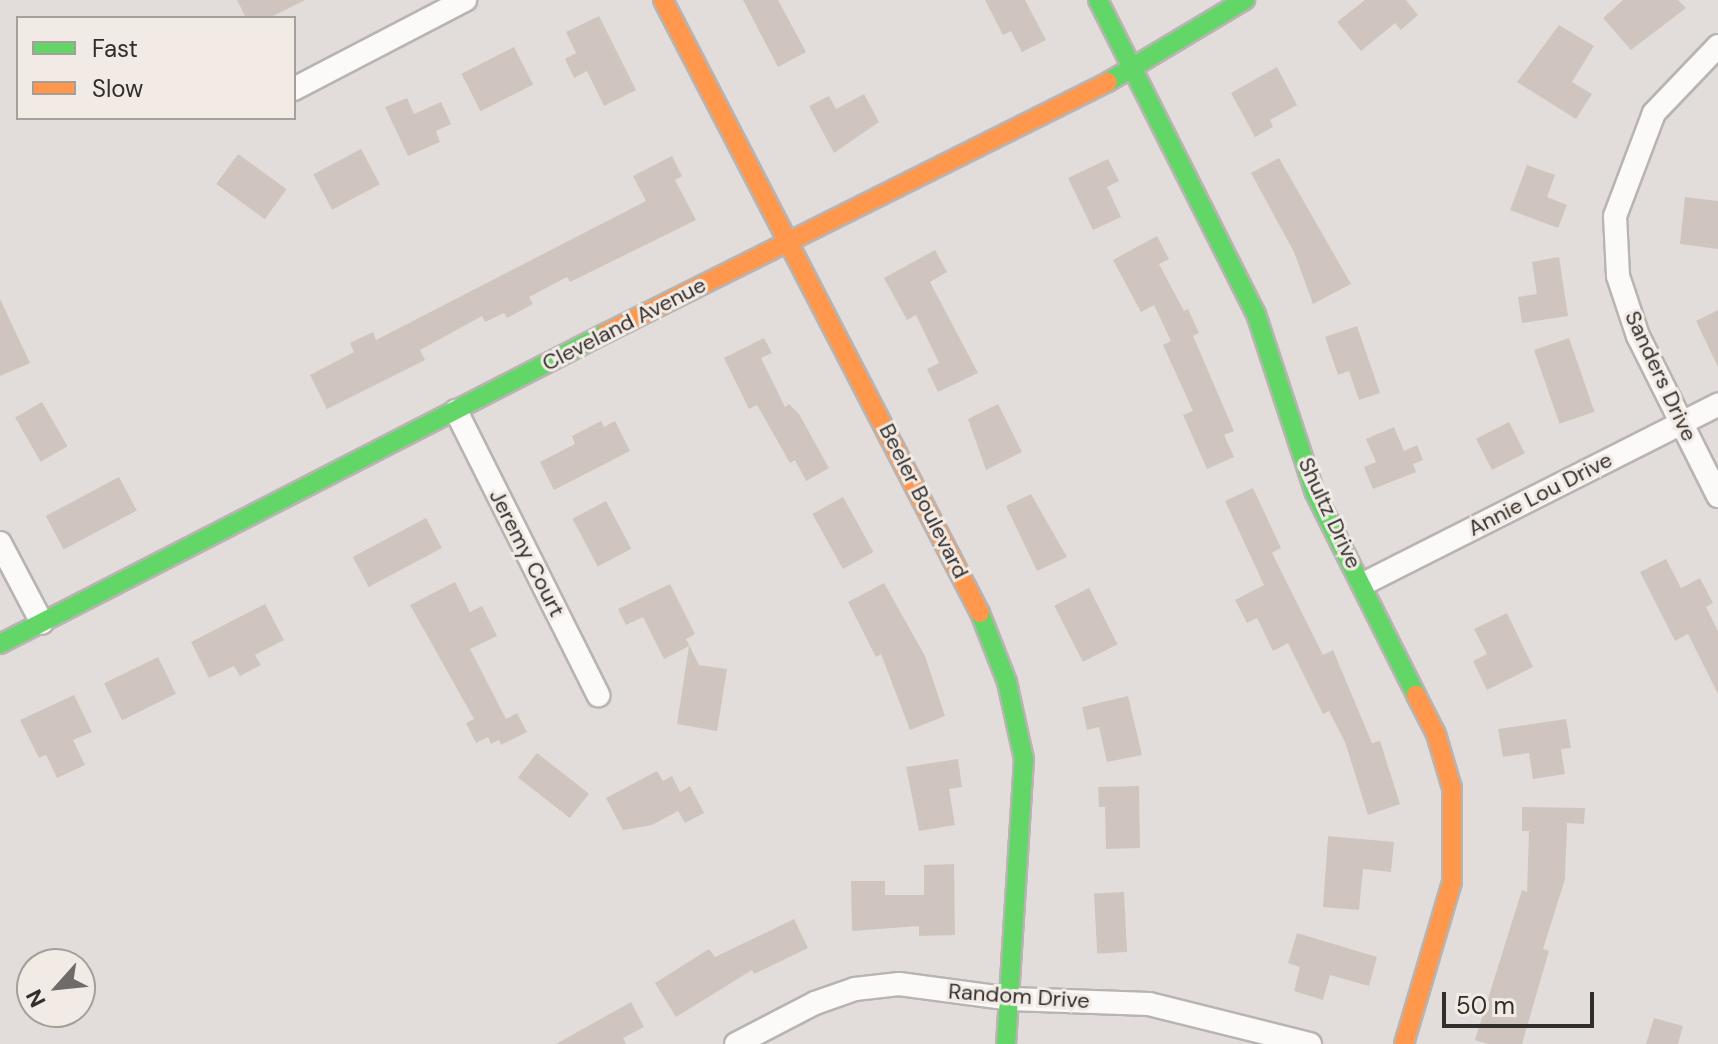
<!DOCTYPE html>
<style>
body{margin:0}
#map{position:relative;width:1718px;height:1044px;overflow:hidden;background:#e2ddda;font-family:"DM Sans",sans-serif}
div>[style]{position:absolute}
[style*='--x']{left:calc(var(--x)*1px);top:calc(var(--y)*1px);width:calc(var(--w)*1px);rotate:calc(var(--a)*1deg)}
.building>*{inset:0;background:#cfc5be;transform-origin:0 0}
.roads{filter:drop-shadow(2px 0 #b8b4b2) drop-shadow(-2px 0 #b8b4b2) drop-shadow(0 2px #b8b4b2) drop-shadow(0 -2px #b8b4b2)}
.street>*{height:22px;margin:-11px;padding:0 11px;transform-origin:11px;border-radius:11px;background:#fbfaf9}
.fast>*{height:18px;margin:-9px;padding:0 9px;transform-origin:9px;border-radius:9px;background:#63d668}
.slow>*{height:18px;margin:-9px;padding:0 9px;transform-origin:9px;border-radius:9px;background:#ff974d}
span{translate:-50% -50%;white-space:nowrap;text-align:center;line-height:1.15;-webkit-text-stroke:6px #f2eae4;paint-order:stroke}
.street-label{font-size:22px;color:#312e2c}
.legend{position:absolute;left:16px;top:16px;width:280px;height:104px;box-sizing:border-box;background:#f2eae4;border:2px solid #a59f9a;margin:0;padding:10px 14px;list-style:none;font-size:24px;color:#312e2c}
.legend li{display:flex;align-items:center;gap:16px;height:40px}
.legend b{width:40px;border:2px solid #a59f9a}
.north{position:absolute;left:16px;top:948px;width:80px;height:80px;box-sizing:border-box;background:#f2eae4;border:2px solid #a59f9a;border-radius:50%;rotate:243deg;font-size:22px;font-weight:700;line-height:32px;text-align:center;color:#312e2c}
.north::after{content:'';display:block;margin:auto;width:28px;height:36px;background:#6f6b69;clip-path:polygon(50% 0,100% 100%,50% 72%,0 100%)}
.scale{position:absolute;left:1442px;top:992px;width:152px;height:36px;box-sizing:border-box;border:4px solid #312e2c;border-top:0;padding-left:10px;font-size:24px;line-height:28px;white-space:nowrap;color:#312e2c;-webkit-text-stroke:6px #f2eae4;paint-order:stroke}
</style>
<div id="map">
<div class="building">
<div style="clip-path:polygon(237px 0,305px 0,269px 18px,246px 18px)"></div>
<div style="clip-path:polygon(743px 0,778px 0,806px 52px,778px 67px)"></div>
<div style="clip-path:polygon(985px 0,1025px 0,1046px 40px,1022px 52px,1011px 31px,1003px 35px)"></div>
<div style="clip-path:polygon(1365px 0,1406px 0,1418px 15px,1401px 30px,1395px 23px,1361px 51px,1337px 22px)"></div>
<div style="clip-path:polygon(1623px 0,1678px 0,1686px 8px,1631px 50px,1603px 18px)"></div>
<div style="clip-path:polygon(599px 16px,636px 90px,604px 106px,587px 71px,574px 78px,565px 59px,576px 53px,566px 32px)"></div>
<div style="clip-path:polygon(1559px 25px,1594px 46px,1572px 82px,1592px 94px,1576px 119px,1517px 82px)"></div>
<div style="left:514px;top:47px;width:42px;height:59px;rotate:63deg"></div>
<div style="clip-path:polygon(1277px 67px,1297px 105px,1270px 120px,1273px 127px,1255px 137px,1231px 93px)"></div>
<div style="clip-path:polygon(864px 94px,879px 122px,834px 153px,809px 106px,829px 96px,836px 109px)"></div>
<div style="clip-path:polygon(407px 98px,414px 114px,441px 102px,451px 124px,436px 131px,440px 142px,408px 156px,385px 107px)"></div>
<div style="left:361px;top:149px;width:40px;height:54px;rotate:62deg"></div>
<div style="left:238px;top:154px;width:60px;height:37px;rotate:36deg"></div>
<div style="clip-path:polygon(672px 156px,682px 176px,675px 180px,696px 220px,570px 282px,567px 277px,529px 297px,533px 304px,507px 318px,504px 313px,485px 322px,482px 316px,420px 350px,425px 360px,327px 409px,310px 375px,354px 352px,350px 343px,373px 332px,376px 340px,646px 201px,633px 176px)"></div>
<div style="clip-path:polygon(1279px 158px,1351px 284px,1313px 304px,1294px 252px,1251px 173px)"></div>
<div style="clip-path:polygon(1108px 159px,1119px 181px,1107px 187px,1121px 217px,1093px 230px,1068px 178px)"></div>
<div style="clip-path:polygon(1527px 165px,1555px 175px,1547px 197px,1567px 205px,1558px 228px,1510px 210px)"></div>
<div style="clip-path:polygon(1685px 197px,1718px 201px,1718px 249px,1680px 244px)"></div>
<div style="clip-path:polygon(1157px 236px,1169px 259px,1159px 264px,1184px 311px,1188px 309px,1199px 333px,1193px 336px,1234px 431px,1224px 435px,1234px 457px,1207px 469px,1183px 415px,1193px 411px,1163px 345px,1171px 341px,1154px 305px,1141px 312px,1113px 260px)"></div>
<div style="clip-path:polygon(935px 250px,947px 272px,930px 282px,978px 373px,938px 392px,927px 369px,939px 363px,916px 315px,907px 320px,884px 278px)"></div>
<div style="clip-path:polygon(1559px 257px,1568px 316px,1522px 323px,1518px 297px,1537px 294px,1532px 262px)"></div>
<div style="clip-path:polygon(0 299px,30px 363px,0 376px)"></div>
<div style="clip-path:polygon(1718px 310px,1718px 367px,1696px 321px)"></div>
<div style="clip-path:polygon(1357px 326px,1380px 393px,1359px 400px,1349px 371px,1338px 375px,1325px 337px)"></div>
<div style="clip-path:polygon(764px 338px,772px 353px,761px 358px,785px 407px,789px 404px,799px 414px,829px 468px,806px 481px,795px 460px,790px 463px,757px 405px,749px 409px,724px 358px)"></div>
<div style="left:1569px;top:338px;width:78px;height:37px;rotate:71deg"></div>
<div style="left:42px;top:402px;width:51px;height:31px;rotate:60deg"></div>
<div style="clip-path:polygon(998px 404px,1022px 452px,986px 470px,968px 419px)"></div>
<div style="clip-path:polygon(601px 421px,604px 427px,615px 421px,630px 451px,554px 490px,540px 462px,575px 444px,572px 436px)"></div>
<div style="left:1509px;top:422px;width:35px;height:37px;rotate:63deg"></div>
<div style="clip-path:polygon(1394px 427px,1404px 451px,1417px 445px,1423px 460px,1413px 464px,1416px 472px,1373px 489px,1364px 467px,1376px 462px,1366px 439px)"></div>
<div style="left:119px;top:477px;width:38px;height:83px;rotate:62deg"></div>
<div style="clip-path:polygon(1253px 488px,1281px 548px,1272px 553px,1323px 655px,1333px 650px,1372px 743px,1380px 741px,1400px 804px,1368px 815px,1345px 742px,1329px 711px,1323px 714px,1288px 643px,1273px 651px,1257px 618px,1247px 623px,1235px 600px,1264px 585px,1225px 501px)"></div>
<div style="clip-path:polygon(1031px 494px,1067px 557px,1037px 571px,1006px 506px)"></div>
<div style="left:843px;top:497px;width:63px;height:35px;rotate:61deg"></div>
<div style="left:606px;top:501px;width:54px;height:38px;rotate:62deg"></div>
<div style="left:426px;top:518px;width:34px;height:83px;rotate:62deg"></div>
<div style="clip-path:polygon(1666px 559px,1681px 588px,1700px 578px,1713px 603px,1706px 607px,1718px 631px,1718px 694px,1688px 634px,1675px 641px,1640px 572px)"></div>
<div style="clip-path:polygon(455px 582px,470px 612px,482px 606px,497px 636px,470px 649px,506px 719px,517px 713px,527px 732px,501px 745px,499px 740px,491px 744px,488px 737px,476px 743px,466px 723px,474px 719px,410px 605px)"></div>
<div style="clip-path:polygon(884px 583px,925px 656px,945px 716px,910px 730px,881px 654px,876px 657px,848px 602px)"></div>
<div style="clip-path:polygon(670px 584px,695px 634px,686px 639px,699px 665px,727px 669px,717px 731px,677px 724px,689px 646px,664px 659px,643px 617px,626px 625px,618px 609px)"></div>
<div style="left:1089px;top:588px;width:63px;height:39px;rotate:63deg"></div>
<div style="clip-path:polygon(265px 604px,284px 640px,255px 655px,261px 665px,240px 676px,234px 666px,209px 678px,191px 642px)"></div>
<div style="clip-path:polygon(1507px 613px,1533px 667px,1487px 690px,1473px 661px,1487px 654px,1474px 629px)"></div>
<div style="left:158px;top:657px;width:41px;height:60px;rotate:64deg"></div>
<div style="clip-path:polygon(74px 695px,92px 732px,73px 740px,85px 765px,57px 778px,46px 755px,39px 758px,20px 720px)"></div>
<div style="clip-path:polygon(1128px 696px,1142px 755px,1107px 762px,1099px 727px,1087px 730px,1082px 707px)"></div>
<div style="clip-path:polygon(1566px 719px,1571px 748px,1561px 749px,1565px 774px,1533px 779px,1529px 753px,1503px 757px,1498px 729px)"></div>
<div style="left:537px;top:753px;width:66px;height:31px;rotate:38deg"></div>
<div style="clip-path:polygon(958px 759px,962px 787px,949px 789px,955px 825px,919px 831px,906px 767px)"></div>
<div style="clip-path:polygon(657px 771px,663px 781px,672px 776px,680px 792px,690px 786px,704px 813px,685px 823px,678px 811px,652px 825px,623px 830px,606px 798px)"></div>
<div style="clip-path:polygon(1139px 786px,1140px 848px,1106px 849px,1105px 807px,1099px 807px,1098px 787px)"></div>
<div style="clip-path:polygon(1522px 807px,1585px 808px,1584px 824px,1567px 823px,1565px 879px,1543px 949px,1549px 951px,1522px 1044px,1488px 1044px,1475px 1040px,1522px 890px,1527px 892px,1529px 831px,1522px 831px)"></div>
<div style="clip-path:polygon(1328px 836px,1394px 842px,1391px 872px,1363px 869px,1359px 910px,1323px 907px)"></div>
<div style="clip-path:polygon(954px 864px,955px 935px,919px 936px,919px 926px,852px 931px,851px 881px,885px 881px,885px 895px,924px 895px,924px 865px)"></div>
<div style="left:1124px;top:892px;width:60px;height:30px;rotate:87deg"></div>
<div style="clip-path:polygon(794px 919px,808px 948px,754px 974px,752px 970px,676px 1017px,655px 983px,709px 949px,715px 957px)"></div>
<div style="clip-path:polygon(1297px 933px,1377px 957px,1369px 986px,1330px 975px,1323px 1000px,1294px 991px,1300px 967px,1288px 963px)"></div>
<div style="clip-path:polygon(631px 1002px,644px 1027px,623px 1038px,626px 1044px,556px 1044px)"></div>
<div style="clip-path:polygon(1654px 1018px,1683px 1026px,1678px 1044px,1646px 1044px)"></div>
</div>
<div class="roads">
<div class="street">
<div style="--x:1718;--y:46;--w:93;--a:133.7"></div>
<div style="--x:1654;--y:113;--w:110;--a:110.7"></div>
<div style="--x:1615;--y:216;--w:60;--a:87.1"></div>
<div style="--x:1618;--y:276;--w:63;--a:71.6"></div>
<div style="--x:1638;--y:336;--w:179;--a:63.4"></div>
<div style="--x:294;--y:89;--w:193;--a:-27.5"></div>
<div style="--x:456;--y:411;--w:318;--a:63.4"></div>
<div style="--x:0;--y:543;--w:90;--a:62.3"></div>
<div style="--x:1363;--y:584;--w:398;--a:-26.8"></div>
<div style="--x:736;--y:1044;--w:89;--a:-27.4"></div>
<div style="--x:815;--y:1003;--w:42;--a:-19.3"></div>
<div style="--x:855;--y:989;--w:44;--a:-6.5"></div>
<div style="--x:899;--y:984;--w:113;--a:7.6"></div>
<div style="--x:1011;--y:999;--w:138;--a:2.1"></div>
<div style="--x:1149;--y:1004;--w:166;--a:14"></div>
</div>
<div class="fast">
<div style="--x:1098;--y:0;--w:352;--a:63.3"></div>
<div style="--x:1256;--y:314;--w:188;--a:71.8"></div>
<div style="--x:1315;--y:493;--w:226;--a:63.4"></div>
<div style="--x:1108;--y:82;--w:160;--a:-30.9"></div>
<div style="--x:980;--y:613;--w:74;--a:68.6"></div>
<div style="--x:1007;--y:682;--w:79;--a:77.6"></div>
<div style="--x:1024;--y:759;--w:286;--a:93.6"></div>
<div style="--x:0;--y:644;--w:681;--a:-27.17"></div>
</div>
<div class="slow">
<div style="--x:663;--y:0;--w:690;--a:62.66"></div>
<div style="--x:606;--y:333;--w:561;--a:-26.57"></div>
<div style="--x:1404;--y:1044;--w:169;--a:-73.5"></div>
<div style="--x:1452;--y:882;--w:94;--a:-90"></div>
<div style="--x:1452;--y:788;--w:56;--a:-106.5"></div>
<div style="--x:1436;--y:734;--w:44;--a:-117.1"></div>
</div>
</div>
<div class="street-label">
<span style="left:624px;top:324px;rotate:-27deg">Cleveland Avenue</span>
<span style="left:1661px;top:376px;rotate:65deg">Sanders Drive</span>
<span style="left:1540px;top:494px;rotate:-27deg">Annie Lou Drive</span>
<span style="left:924px;top:501px;rotate:63deg">Beeler Boulevard</span>
<span style="left:1330px;top:513px;rotate:65deg">Shultz Drive</span>
<span style="left:527px;top:553px;rotate:63deg">Jeremy Court</span>
<span style="left:1019px;top:996px;rotate:4deg">Random Drive</span>
</div>
<ul class="legend">
<li><b style="height:10px;background:#63d668"></b>Fast</li>
<li><b style="height:10px;background:#ff974d"></b>Slow</li>
</ul>
<div class="north">N</div>
<div class="scale">50 m</div>
</div>
